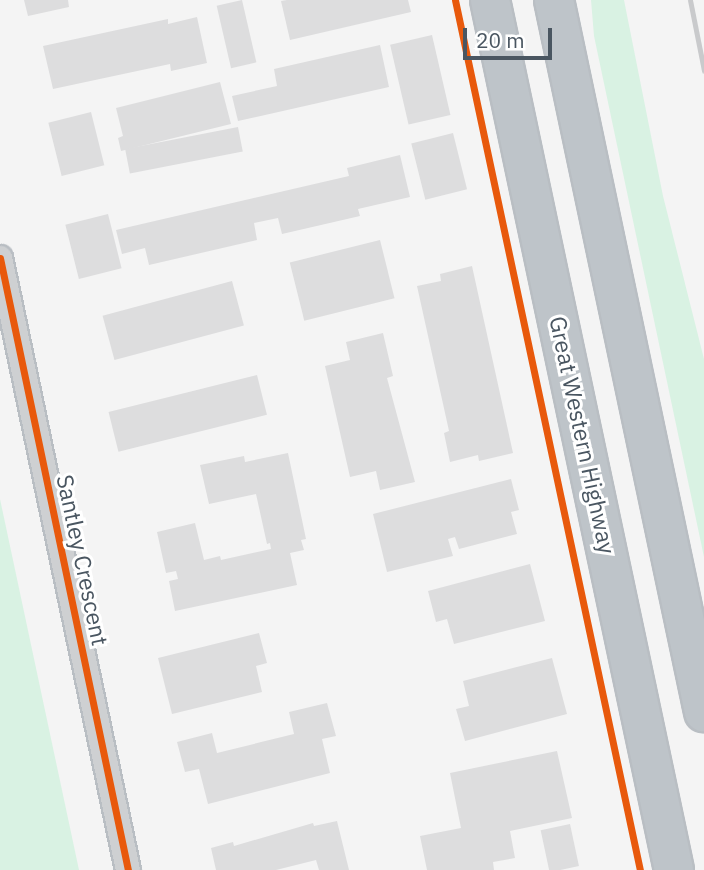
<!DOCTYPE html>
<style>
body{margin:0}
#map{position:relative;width:704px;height:870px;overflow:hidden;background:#f4f4f4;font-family:"IBM Plex Sans",sans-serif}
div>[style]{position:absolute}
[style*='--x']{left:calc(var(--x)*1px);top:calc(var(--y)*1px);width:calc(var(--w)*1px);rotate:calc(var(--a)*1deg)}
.green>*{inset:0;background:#d9f2e3}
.building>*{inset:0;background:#ddddde;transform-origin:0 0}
.roads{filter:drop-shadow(2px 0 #b9bec3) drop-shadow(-2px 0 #b9bec3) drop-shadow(0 2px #b9bec3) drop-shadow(0 -2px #b9bec3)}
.street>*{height:24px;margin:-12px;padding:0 12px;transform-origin:12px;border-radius:12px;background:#ced0d2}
.highway>*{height:38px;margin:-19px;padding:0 19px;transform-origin:19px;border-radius:19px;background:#bec4c9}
.rail>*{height:5px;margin:-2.5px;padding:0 2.5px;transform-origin:2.5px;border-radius:2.5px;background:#c9cacc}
.cycleway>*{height:7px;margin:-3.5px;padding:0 3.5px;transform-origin:3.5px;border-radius:3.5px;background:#e8590c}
span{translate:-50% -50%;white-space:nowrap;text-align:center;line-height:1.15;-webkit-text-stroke:6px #fff;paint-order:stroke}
.street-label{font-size:23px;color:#4a5661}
.scale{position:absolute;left:463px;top:28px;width:89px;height:32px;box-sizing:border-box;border:4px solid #4a5661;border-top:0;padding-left:9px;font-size:21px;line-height:24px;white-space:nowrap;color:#4a5661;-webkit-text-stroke:5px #fff;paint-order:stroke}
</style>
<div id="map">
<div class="green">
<div style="clip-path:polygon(591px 0,624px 0,663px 196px,704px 359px,704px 557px,594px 36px)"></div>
<div style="clip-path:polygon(0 499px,79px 870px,0 870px)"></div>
</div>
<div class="building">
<div style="clip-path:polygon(24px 0,68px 0,69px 7px,28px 16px)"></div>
<div style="left:242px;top:0;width:64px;height:26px;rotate:77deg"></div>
<div style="clip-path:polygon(287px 0,408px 0,411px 12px,290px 40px,281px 1px)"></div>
<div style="clip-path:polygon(197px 17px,207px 63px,171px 71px,170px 64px,53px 89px,43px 46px,168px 19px,168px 24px)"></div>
<div style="left:432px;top:35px;width:82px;height:43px;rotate:77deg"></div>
<div style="clip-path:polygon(380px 45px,389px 87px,238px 121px,232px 96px,277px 86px,274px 69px)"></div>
<div style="clip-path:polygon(220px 82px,231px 124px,121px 151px,118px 138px,123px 136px,116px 108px)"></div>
<div style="left:91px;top:112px;width:55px;height:44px;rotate:76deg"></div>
<div style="left:238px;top:127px;width:25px;height:115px;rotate:79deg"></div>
<div style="left:453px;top:133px;width:58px;height:43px;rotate:76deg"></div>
<div style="clip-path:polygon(400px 155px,410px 197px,358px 209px,360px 216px,282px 234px,278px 218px,254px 223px,257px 240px,149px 265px,145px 248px,122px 254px,116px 230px,349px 176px,347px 168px)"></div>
<div style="left:108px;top:214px;width:56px;height:44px;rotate:76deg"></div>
<div style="left:380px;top:240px;width:60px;height:93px;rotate:76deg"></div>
<div style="clip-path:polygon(472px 266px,513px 453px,479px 461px,478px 455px,450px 462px,444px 433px,449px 431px,417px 286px,441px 281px,440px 274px)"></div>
<div style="left:232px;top:281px;width:46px;height:134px;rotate:75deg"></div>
<div style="clip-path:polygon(383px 333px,393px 376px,387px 378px,415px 482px,380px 490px,376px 471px,350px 477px,325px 366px,350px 360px,346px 342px)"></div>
<div style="left:257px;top:375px;width:41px;height:153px;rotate:76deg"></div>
<div style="clip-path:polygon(288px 453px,306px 539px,301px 540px,304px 550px,290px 553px,297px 585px,175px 611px,169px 581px,178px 579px,176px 571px,166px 573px,157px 532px,195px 523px,204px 560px,220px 556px,221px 560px,271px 549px,270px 543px,267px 544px,256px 494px,209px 504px,200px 465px,244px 456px,245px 462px)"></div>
<div style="clip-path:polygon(511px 479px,519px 510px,511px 512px,517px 534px,459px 549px,455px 537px,448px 539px,453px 556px,387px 572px,373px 514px)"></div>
<div style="clip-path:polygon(530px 564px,545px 621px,454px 644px,447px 619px,436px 622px,428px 591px)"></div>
<div style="clip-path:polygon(259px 633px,267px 663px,256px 666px,262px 692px,172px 714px,158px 658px)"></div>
<div style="clip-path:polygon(552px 658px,567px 714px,465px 741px,456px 709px,469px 706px,463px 681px)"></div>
<div style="clip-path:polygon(327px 703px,336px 736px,322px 739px,330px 773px,208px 804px,199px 769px,185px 772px,177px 742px,212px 733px,217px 753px,294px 734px,289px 712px)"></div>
<div style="clip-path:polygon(557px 751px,572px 818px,510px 831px,515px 858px,493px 862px,494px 870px,427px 870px,420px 836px,461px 828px,450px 773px)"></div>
<div style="clip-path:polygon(337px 821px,349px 870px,319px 870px,316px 860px,276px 870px,216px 870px,211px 848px,233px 842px,234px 846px,313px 823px,314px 826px)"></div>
<div style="left:570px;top:824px;width:43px;height:30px;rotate:78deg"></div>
</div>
<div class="roads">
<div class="street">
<div style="--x:0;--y:258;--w:625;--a:78.19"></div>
</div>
<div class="highway">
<div style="--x:490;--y:0;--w:889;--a:78.06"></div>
<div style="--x:554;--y:0;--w:728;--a:78.1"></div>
</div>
</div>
<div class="rail">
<div style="--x:690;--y:0;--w:72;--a:78.8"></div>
</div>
<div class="cycleway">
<div style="--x:455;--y:0;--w:889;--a:78"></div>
<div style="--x:0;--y:258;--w:625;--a:78.19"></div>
</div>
<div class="street-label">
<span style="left:583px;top:435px;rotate:78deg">Great Western Highway</span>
<span style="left:83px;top:560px;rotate:78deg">Santley Crescent</span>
</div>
<div class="scale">20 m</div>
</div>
